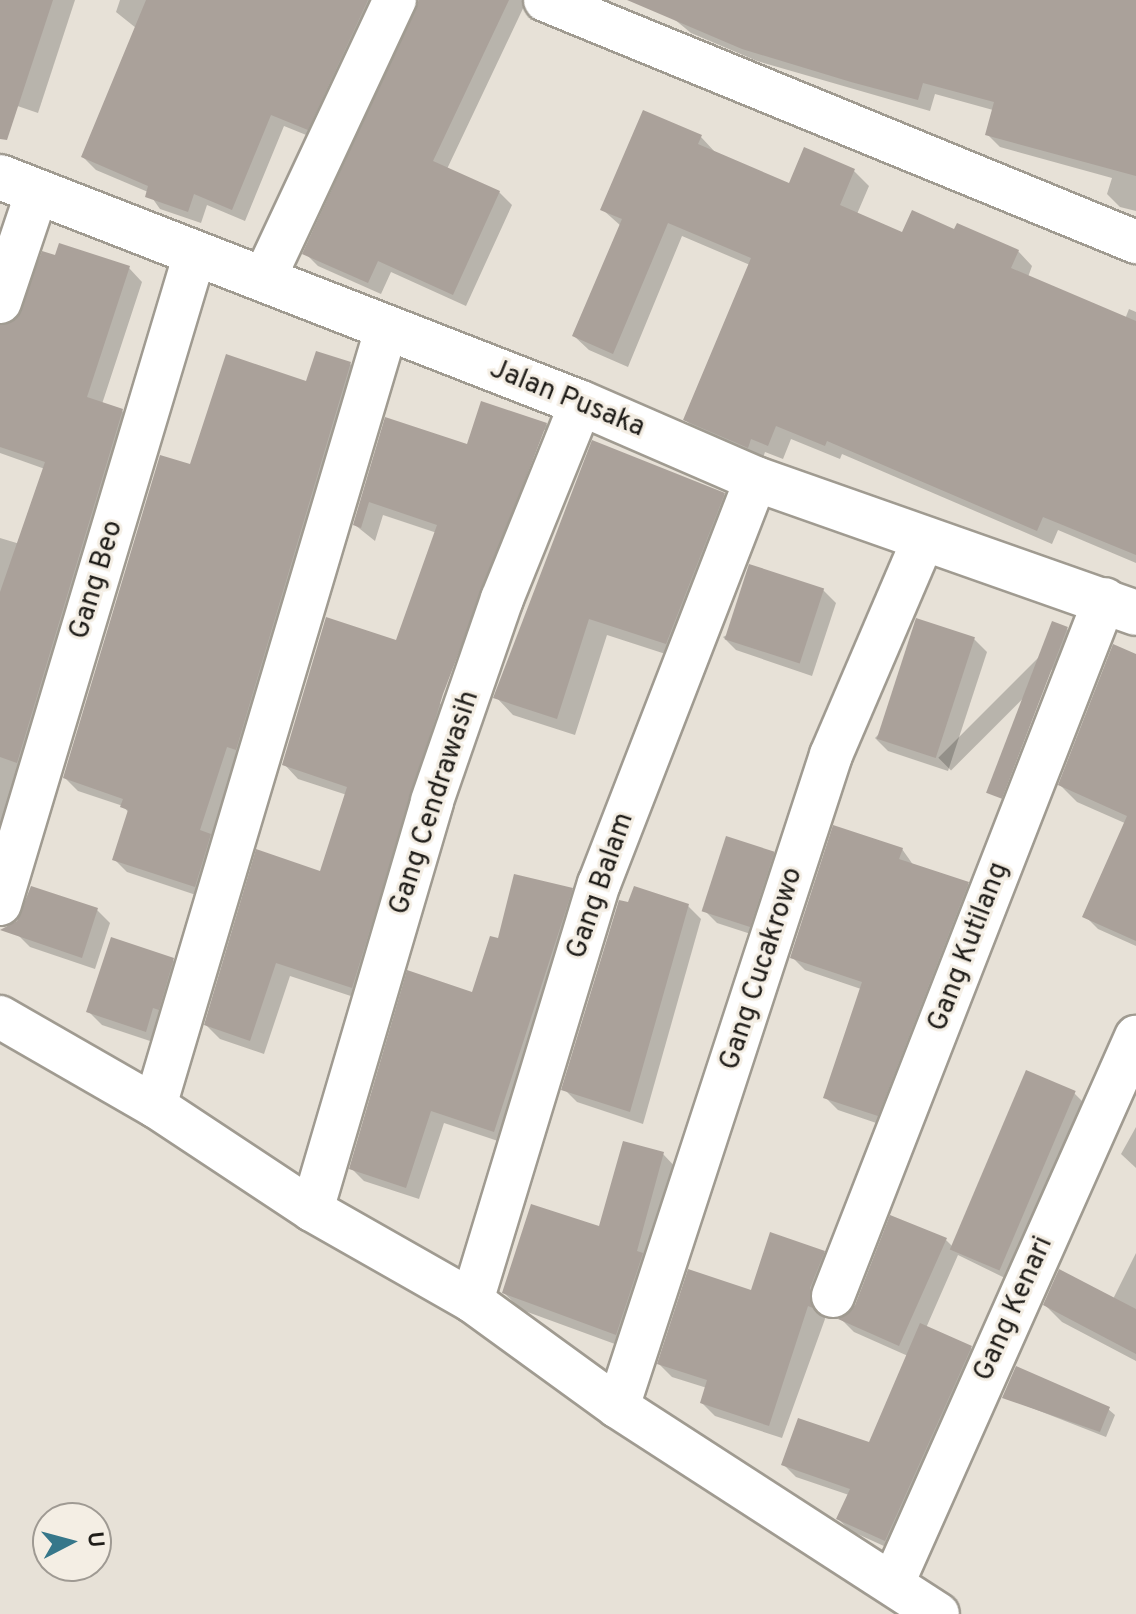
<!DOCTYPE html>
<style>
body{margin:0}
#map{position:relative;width:1136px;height:1614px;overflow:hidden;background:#e7e1d7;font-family:Overpass,sans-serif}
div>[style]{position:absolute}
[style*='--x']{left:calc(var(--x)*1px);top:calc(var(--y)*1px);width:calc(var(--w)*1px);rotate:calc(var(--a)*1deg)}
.shadow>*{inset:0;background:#0003;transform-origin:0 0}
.building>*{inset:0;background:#aaa19a;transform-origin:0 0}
.roads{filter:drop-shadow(2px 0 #a09b91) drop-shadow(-2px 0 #a09b91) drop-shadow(0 2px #a09b91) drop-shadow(0 -2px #a09b91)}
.minor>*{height:42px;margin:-21px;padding:0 21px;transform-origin:21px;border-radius:21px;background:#fff}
.secondary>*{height:44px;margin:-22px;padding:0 22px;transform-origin:22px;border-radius:22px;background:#fff}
span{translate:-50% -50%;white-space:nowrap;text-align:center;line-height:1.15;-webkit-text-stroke:6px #f4eee4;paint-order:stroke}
.street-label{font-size:28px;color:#1f1d19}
.north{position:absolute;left:32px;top:1502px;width:80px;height:80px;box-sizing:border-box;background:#f4eee4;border:2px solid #9f9a93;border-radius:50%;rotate:84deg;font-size:22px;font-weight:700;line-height:32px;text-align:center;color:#1f1d19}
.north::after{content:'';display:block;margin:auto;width:28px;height:36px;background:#36778a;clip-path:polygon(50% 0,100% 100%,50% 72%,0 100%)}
</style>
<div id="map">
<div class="shadow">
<div style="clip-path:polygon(0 0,75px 0,38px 113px,0 100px)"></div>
<div style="clip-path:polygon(120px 0,389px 0,321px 141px,284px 126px,245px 221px,207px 205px,201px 223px,160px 209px,148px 192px,96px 170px,83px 157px,136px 28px,116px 12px)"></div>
<div style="clip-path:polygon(418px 0,527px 0,447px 169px,499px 192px,512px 205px,466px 306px,391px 272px,381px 294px,318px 266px,305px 253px,419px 10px)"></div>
<div style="clip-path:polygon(651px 0,1136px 0,1136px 211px,1120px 207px,1107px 194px,1112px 178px,1000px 147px,987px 134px,993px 110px,935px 94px,930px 111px,757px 61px,691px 33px)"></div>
<div style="clip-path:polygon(701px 137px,715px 152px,790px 186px,854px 171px,869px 186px,857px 214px,903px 234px,955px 231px,1018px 251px,1032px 266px,1028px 277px,1125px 319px,1129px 309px,1136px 312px,1136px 563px,1058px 530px,1052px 544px,842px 454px,840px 459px,791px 439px,783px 459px,765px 452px,762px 461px,700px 434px,685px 419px,750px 265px,682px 236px,628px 367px,589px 350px,574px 336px,621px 226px,603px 210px)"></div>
<div style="clip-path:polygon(129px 268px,142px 282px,102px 404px,122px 411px,136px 425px,0 876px,0 538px,20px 544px,45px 469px,0 453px,0 325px)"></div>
<div style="clip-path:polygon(350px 364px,363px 377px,208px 899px,127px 872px,114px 859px,129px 813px,123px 806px,78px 791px,65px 778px,191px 467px,308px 384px)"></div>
<div style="clip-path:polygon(evenodd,386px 420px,468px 446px,546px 424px,560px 439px,366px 1001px,290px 976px,264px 1054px,220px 1039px,206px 1025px,322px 873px,347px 795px,298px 779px,284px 764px,397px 643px,437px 533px,383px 515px,375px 541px,355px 525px,386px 420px,542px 430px,547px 430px,442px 704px,438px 703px,542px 430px)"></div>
<div style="clip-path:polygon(724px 494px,742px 512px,684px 660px,607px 635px,575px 735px,513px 715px,496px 697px)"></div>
<div style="clip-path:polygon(823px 590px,836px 603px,812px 676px,736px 650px,723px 637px)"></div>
<div style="left:1067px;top:629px;width:18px;height:182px;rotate:45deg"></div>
<div style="clip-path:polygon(974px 639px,987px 652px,948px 771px,888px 751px,875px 738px)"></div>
<div style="clip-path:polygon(1136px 656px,1136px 828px,1077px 802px,1060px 785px)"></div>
<div style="clip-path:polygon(902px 849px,914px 866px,968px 884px,981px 897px,891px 1128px,838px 1110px,825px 1097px,861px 989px,805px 970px,792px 957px)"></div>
<div style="clip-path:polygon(773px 853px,786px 867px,763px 938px,717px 923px,704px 910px)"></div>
<div style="clip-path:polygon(1136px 875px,1136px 946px,1098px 929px,1085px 916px)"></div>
<div style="clip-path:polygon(572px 890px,585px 903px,507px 1144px,444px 1123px,419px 1199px,364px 1181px,351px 1168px,473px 994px,499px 941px)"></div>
<div style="clip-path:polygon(688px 906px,701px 919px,643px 1124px,577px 1102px,564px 1089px)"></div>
<div style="clip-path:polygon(97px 910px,110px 923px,95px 969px,30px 947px,17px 934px)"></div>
<div style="clip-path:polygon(173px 960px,186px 973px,159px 1044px,102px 1025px,89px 1012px)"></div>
<div style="clip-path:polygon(1074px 1093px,1087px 1106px,1009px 1280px,958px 1255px,926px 1328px,971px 1348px,983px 1360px,897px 1552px,851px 1531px,838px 1519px,849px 1495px,796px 1477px,784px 1465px,870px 1444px,908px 1356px,854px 1332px,841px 1319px,946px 1240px,954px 1248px)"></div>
<div style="clip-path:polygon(1136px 1127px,1136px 1168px,1121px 1154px)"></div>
<div style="clip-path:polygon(663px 1154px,680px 1172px,634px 1351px,522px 1310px,504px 1293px,600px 1229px)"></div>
<div style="clip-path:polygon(824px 1252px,837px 1266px,823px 1302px,825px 1319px,782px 1438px,715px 1416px,702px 1403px,707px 1388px,672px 1377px,659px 1364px,752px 1293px)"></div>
<div style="clip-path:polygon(1136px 1253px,1136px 1361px,1062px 1322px,1045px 1305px,1113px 1299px)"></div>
<div style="clip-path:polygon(1004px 1397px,1108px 1409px,1115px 1415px,1106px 1437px)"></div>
</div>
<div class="building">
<div style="clip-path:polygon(0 0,53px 0,7px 140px,0 139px)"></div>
<div style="clip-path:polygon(146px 0,368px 0,308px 130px,271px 115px,232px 210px,194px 194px,188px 212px,145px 197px,148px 186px,81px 157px)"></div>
<div style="clip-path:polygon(419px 0,509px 0,433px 161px,500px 191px,453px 295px,378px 261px,368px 283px,302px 254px)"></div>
<div style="clip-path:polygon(627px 0,1136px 0,1136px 176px,985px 135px,994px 102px,923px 83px,918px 100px,851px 82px,742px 49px)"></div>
<div style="clip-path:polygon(643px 110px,702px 135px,698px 144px,789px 183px,804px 147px,855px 169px,840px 205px,902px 232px,912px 210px,954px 229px,957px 223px,1019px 250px,1011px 268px,1136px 321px,1136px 555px,1043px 517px,1037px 531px,827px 441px,825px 446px,776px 426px,768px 446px,751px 439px,748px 448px,683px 420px,751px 258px,668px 223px,613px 354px,572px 336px,622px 219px,600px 210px)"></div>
<div style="clip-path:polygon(59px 243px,130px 266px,87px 397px,123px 409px,17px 763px,0 757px,0 592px,45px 462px,0 447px,0 325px,16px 319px,42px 251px,55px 255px)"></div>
<div style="clip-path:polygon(316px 351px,351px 362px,236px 750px,227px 747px,200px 830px,211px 834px,195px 887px,112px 860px,128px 810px,120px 807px,123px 799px,63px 778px,160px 455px,190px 464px,226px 354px,306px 381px)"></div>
<div style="clip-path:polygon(481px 401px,547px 423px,443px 694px,352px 988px,276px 963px,250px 1041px,204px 1025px,256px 849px,320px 871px,347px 787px,282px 765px,326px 617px,396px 640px,437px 525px,369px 502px,361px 528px,353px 525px,385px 417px,467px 444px)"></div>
<div style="clip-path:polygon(592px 440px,725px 493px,666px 644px,589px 619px,557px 719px,493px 698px)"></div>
<div style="left:749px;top:564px;width:79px;height:79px;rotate:18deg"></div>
<div style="left:916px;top:618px;width:62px;height:127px;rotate:18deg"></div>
<div style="left:1052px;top:621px;width:17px;height:184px;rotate:21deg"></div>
<div style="clip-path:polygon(1113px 644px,1136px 654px,1136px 941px,1082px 917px,1127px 816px,1058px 785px)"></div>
<div style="clip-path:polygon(833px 825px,903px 848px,899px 859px,969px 882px,878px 1116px,823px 1098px,862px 982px,790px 958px)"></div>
<div style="left:726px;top:836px;width:51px;height:79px;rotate:18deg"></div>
<div style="clip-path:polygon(514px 874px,573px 888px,494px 1132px,431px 1111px,406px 1188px,349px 1169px,407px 970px,472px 992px,490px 936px,498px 938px)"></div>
<div style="clip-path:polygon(31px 886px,98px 908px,82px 958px,0 930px,17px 921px)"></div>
<div style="clip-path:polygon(634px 886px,689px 904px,630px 1112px,561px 1090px,619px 900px,628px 902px)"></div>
<div style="clip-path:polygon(111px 937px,174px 958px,159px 1010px,153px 1008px,146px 1032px,86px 1012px)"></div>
<div style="left:1026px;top:1070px;width:54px;height:195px;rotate:23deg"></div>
<div style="clip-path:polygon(623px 1141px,664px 1152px,637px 1251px,643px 1253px,616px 1335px,502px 1293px,531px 1204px,599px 1226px)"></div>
<div style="clip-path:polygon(890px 1215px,947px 1238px,899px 1346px,838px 1319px,855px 1305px)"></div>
<div style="clip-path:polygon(770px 1232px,825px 1251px,810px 1288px,813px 1308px,808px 1306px,769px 1426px,700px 1403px,707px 1380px,657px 1364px,688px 1269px,751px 1290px)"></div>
<div style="clip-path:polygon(1059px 1269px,1136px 1309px,1136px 1354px,1043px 1305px)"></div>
<div style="clip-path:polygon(920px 1323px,972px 1346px,885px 1541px,836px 1519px,850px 1489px,781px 1465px,798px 1418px,869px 1442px)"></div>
<div style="clip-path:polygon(1016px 1366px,1110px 1407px,1100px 1432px,1002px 1398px)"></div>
</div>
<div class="roads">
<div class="minor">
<div style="--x:545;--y:0;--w:639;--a:22.27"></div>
<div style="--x:265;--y:277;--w:306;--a:-64.9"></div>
<div style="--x:0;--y:302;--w:116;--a:-71.4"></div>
<div style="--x:0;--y:904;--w:675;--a:-73.31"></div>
<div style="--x:0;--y:1017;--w:179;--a:29.9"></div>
<div style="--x:155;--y:1106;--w:188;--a:33.5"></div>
<div style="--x:312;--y:1210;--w:184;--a:29.6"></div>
<div style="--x:472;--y:1301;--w:180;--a:36"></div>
<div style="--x:618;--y:1407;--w:381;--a:32.9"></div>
<div style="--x:155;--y:1106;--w:813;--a:-73.42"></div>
<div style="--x:312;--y:1210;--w:426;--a:-73.6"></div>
<div style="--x:432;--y:801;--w:214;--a:-70.9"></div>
<div style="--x:502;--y:599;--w:211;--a:-68"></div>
<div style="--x:833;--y:1296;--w:748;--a:-68.68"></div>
<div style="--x:472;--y:1301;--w:436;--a:-73.1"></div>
<div style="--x:599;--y:884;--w:434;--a:-68.8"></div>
<div style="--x:618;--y:1407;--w:686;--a:-71.91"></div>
<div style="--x:831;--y:755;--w:236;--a:-66.8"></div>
<div style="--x:893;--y:1583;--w:598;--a:-66.01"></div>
</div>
<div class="secondary">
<div style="--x:0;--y:177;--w:623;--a:21.26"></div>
<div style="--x:581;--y:403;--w:191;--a:23.5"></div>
<div style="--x:756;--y:479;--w:403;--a:19.4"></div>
</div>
</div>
<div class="street-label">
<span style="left:567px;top:399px;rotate:22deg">Jalan Pusaka</span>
<span style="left:97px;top:580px;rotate:-73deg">Gang Beo</span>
<span style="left:435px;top:803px;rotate:-72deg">Gang Cendrawasih</span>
<span style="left:601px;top:886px;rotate:-71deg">Gang Balam</span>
<span style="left:969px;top:947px;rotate:-69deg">Gang Kutilang</span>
<span style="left:762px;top:969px;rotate:-72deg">Gang Cucakrowo</span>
<span style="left:1014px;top:1309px;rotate:-66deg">Gang Kenari</span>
</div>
<div class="north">U</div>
</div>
